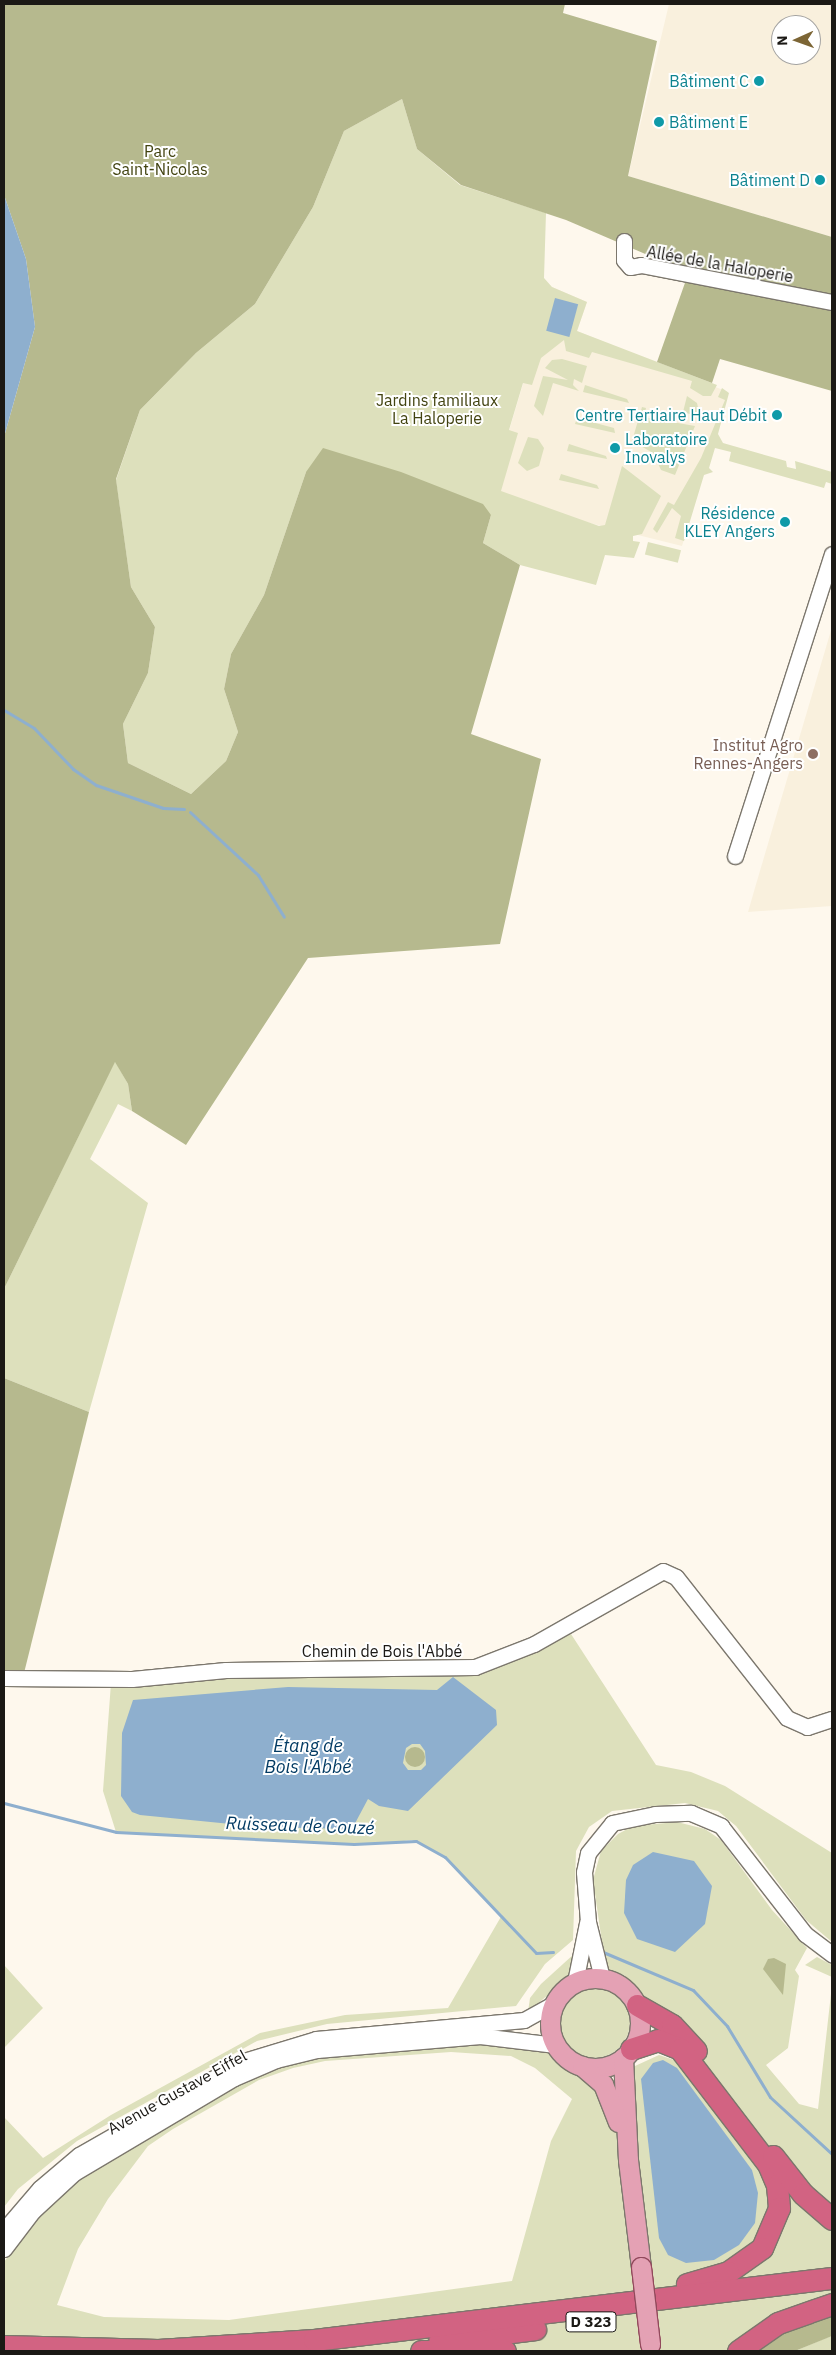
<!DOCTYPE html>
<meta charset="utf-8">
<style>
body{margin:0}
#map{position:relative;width:836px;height:2355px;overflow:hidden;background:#fef8ed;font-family:"IBM Plex Sans",sans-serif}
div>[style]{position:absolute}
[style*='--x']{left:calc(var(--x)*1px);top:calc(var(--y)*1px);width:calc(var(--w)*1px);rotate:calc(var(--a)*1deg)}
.built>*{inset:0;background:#f9f0dd}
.green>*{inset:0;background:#dde0bc;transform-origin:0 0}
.round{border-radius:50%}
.forest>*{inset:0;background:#b6b98e}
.water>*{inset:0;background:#8eafce;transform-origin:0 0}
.stream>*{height:3px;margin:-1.5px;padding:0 1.5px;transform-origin:1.5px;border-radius:1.5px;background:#8eafce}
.roads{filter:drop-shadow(1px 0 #7c776d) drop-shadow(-1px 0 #7c776d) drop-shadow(0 1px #7c776d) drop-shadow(0 -1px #7c776d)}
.minor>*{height:15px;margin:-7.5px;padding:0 7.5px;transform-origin:7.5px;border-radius:7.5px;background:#fff}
.major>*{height:19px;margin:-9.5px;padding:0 9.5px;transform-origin:9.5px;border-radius:9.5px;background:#e4a1b4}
.major>.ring{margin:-9.5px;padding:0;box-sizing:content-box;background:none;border:19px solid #e4a1b4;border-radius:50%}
.highway>*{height:21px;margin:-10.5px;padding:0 10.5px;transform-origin:10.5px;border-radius:10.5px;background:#d26382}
.bridges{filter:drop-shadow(1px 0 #92495c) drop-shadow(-1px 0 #92495c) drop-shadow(0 1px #92495c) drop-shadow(0 -1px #92495c)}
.major-bridge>*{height:19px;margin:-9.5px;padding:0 9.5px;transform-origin:9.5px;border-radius:9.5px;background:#e4a1b4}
.dots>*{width:14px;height:14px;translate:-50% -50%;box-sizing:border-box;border:2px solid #fff;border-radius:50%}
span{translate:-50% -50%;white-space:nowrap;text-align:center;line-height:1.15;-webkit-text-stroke:4px #fff;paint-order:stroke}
.shield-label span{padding:1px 4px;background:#fff;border:1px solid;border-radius:4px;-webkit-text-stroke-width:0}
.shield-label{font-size:15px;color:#1b1915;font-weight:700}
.culture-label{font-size:16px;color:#0d838f}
.right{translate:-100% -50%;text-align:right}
.left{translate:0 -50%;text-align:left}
.park-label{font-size:16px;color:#424310}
.street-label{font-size:16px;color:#1b1915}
.education-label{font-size:16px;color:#785e54}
.water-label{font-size:18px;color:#023a63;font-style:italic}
.frame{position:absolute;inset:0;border:5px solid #1b1915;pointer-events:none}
.north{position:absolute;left:771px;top:15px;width:50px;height:50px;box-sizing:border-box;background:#fff;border:1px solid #a4a3a1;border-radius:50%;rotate:268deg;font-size:14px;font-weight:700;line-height:20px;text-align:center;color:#1b1915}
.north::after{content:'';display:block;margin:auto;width:18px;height:22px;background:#7c6535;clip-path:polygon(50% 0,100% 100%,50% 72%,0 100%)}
</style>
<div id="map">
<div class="built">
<div style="clip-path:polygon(evenodd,669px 4px,832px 4px,832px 237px,628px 176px,669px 4px,781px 25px,811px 25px,811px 55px,781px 55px,781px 25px)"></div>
<div style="clip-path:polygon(552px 287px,587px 302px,577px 331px,728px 392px,682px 546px,489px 498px)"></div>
<div style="clip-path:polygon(832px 627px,832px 906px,748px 912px,757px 881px)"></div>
</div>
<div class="green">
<div style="clip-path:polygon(402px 99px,417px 149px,460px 185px,546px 213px,544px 278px,552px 287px,587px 302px,577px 331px,717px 385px,711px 396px,703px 396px,690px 388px,692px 381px,592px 352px,589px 358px,566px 351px,564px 340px,541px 358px,532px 385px,523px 383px,509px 430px,518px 433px,501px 491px,599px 526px,605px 525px,622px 466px,661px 496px,642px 534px,633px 536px,633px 541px,640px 542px,634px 558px,605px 555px,596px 585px,520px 565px,483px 543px,491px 515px,306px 472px,264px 595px,231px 654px,224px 689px,238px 732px,226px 761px,191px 794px,128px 763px,123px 724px,148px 673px,155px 627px,131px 587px,116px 480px,140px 410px,196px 353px,255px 304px,313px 207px,344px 131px)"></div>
<div style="clip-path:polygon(562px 359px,587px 366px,582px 383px,574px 379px,573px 385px,579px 391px,553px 383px,543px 416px,534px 406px,543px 376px,568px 380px,545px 368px,552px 360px)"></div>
<div style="clip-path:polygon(585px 385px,627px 399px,629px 403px,583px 392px)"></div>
<div style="clip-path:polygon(722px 388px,729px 393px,718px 434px,723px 443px,786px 461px,787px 467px,796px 469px,795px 461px,832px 472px,832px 484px,826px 482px,824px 488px,729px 461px,731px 452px,715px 448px,709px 468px,713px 472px,704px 475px,684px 541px,675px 538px,681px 516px,672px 508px,657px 533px,653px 529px,668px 502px,674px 505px,701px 458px,725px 400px,718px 397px)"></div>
<div style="clip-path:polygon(687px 396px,697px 403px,700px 417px,683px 412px)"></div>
<div style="clip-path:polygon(642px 407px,646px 408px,644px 417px,695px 426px,675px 475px,661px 470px,653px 453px,632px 441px)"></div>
<div style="clip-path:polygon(577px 418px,614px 428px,615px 433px,575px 424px)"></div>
<div style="clip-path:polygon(528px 437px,538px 439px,544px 448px,539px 466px,527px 471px,518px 463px)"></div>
<div style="clip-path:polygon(569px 444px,606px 456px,607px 459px,567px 451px)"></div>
<div style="clip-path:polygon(561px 474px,597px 485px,599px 489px,559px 480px)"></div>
<div style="left:648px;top:542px;width:34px;height:13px;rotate:14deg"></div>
<div style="clip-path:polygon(115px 1061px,128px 1084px,132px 1111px,118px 1104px,90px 1159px,148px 1203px,89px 1412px,4px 1378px,4px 1289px)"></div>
<div style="clip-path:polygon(571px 1634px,656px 1765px,691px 1772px,725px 1786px,832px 1853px,832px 1942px,806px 1920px,736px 1826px,718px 1811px,685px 1803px,612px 1811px,589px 1827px,576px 1851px,573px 1940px,545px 1964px,516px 2006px,327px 2024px,257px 2041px,77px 2141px,18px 2189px,4px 2207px,4px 2117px,43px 2158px,111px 2115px,260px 2033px,345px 2015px,448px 2008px,502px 1915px,445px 1857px,412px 1840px,370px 1845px,116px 1832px,103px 1791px,111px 1683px,224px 1673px,454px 1674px)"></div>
<div style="clip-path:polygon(evenodd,677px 1822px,705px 1829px,721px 1840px,772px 1910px,807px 1948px,795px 1970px,799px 1976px,788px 2048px,766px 2065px,799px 2104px,818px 2109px,832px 1985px,832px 2316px,786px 2332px,755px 2351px,44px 2351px,47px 2336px,4px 2335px,4px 2262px,38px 2215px,72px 2182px,240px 2082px,274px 2067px,307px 2058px,471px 2043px,531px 2050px,531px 2046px,546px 2051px,561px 2066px,596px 2087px,626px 2074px,631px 2062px,635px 2066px,659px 2055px,677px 2061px,639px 1990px,624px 1975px,606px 1970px,593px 1880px,601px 1851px,618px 1834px,633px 1826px,677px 1822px,451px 2052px,511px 2056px,535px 2068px,572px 2099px,551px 2141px,512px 2281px,229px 2320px,104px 2317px,57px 2305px,78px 2249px,108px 2199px,148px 2146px,173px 2129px,259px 2080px,293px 2068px,325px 2061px,451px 2052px)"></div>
<div style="clip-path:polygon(574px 1954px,570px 1976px,528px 2012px,530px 1998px,541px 1984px)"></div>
<div style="clip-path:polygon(817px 1957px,832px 1965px,832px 1977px,805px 1965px)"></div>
<div style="clip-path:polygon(4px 1965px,43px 2008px,4px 2048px)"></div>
<div class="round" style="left:558px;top:1986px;width:72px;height:72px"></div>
<div style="clip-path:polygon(832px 2336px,832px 2351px,795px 2351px,826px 2338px)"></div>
</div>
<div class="forest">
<div style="clip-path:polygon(4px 4px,565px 4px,563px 13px,657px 41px,628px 176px,832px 237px,832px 391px,720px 359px,712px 383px,657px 362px,686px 280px,678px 268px,566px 220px,461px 185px,417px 149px,402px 99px,344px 131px,313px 207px,255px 304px,196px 353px,140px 410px,116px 479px,131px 587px,155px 627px,148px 673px,123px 724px,128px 763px,191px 794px,226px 761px,238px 732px,224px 689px,231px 654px,264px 595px,306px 472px,323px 448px,401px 472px,483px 504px,491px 515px,483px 543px,520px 565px,471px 734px,541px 759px,500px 944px,308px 958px,186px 1145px,132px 1111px,128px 1084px,115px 1062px,4px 1289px,4px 437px,35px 327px,26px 259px,4px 195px)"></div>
<div style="clip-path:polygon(4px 1378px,89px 1412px,23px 1677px,4px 1674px)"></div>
<div class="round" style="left:405px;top:1747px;width:20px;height:20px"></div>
<div style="clip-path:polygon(774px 1958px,786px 1964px,783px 1995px,763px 1969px,768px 1959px)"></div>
<div style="clip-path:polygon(832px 2316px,832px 2336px,795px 2351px,755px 2351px,786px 2332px)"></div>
</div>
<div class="water">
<div style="clip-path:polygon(4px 195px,26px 259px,35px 327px,4px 437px)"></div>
<div style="left:555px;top:298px;width:24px;height:34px;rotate:15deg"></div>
<div style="clip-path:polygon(evenodd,453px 1677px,496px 1710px,497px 1725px,408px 1811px,379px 1806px,368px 1799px,352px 1829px,260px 1827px,140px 1815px,132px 1812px,121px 1796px,122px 1733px,133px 1700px,288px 1687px,437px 1690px,453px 1677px,412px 1744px,420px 1744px,425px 1751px,426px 1765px,421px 1770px,408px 1770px,403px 1763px,406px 1748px,412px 1744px)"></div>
<div style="clip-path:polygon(653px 1852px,694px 1861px,712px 1886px,705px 1924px,675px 1952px,637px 1939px,624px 1913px,626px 1880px,633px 1865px)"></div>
<div style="clip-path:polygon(663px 2060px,677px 2068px,752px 2170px,758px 2193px,755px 2223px,739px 2245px,714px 2260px,686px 2263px,668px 2255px,659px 2238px,641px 2079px,653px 2063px)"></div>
</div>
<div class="stream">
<div style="--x:4;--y:710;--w:35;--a:31"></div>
<div style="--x:34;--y:728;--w:57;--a:46.4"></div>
<div style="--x:73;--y:769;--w:28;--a:35"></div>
<div style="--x:96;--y:785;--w:71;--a:18.9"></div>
<div style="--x:163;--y:808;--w:21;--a:3"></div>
<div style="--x:190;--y:812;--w:93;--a:42.8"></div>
<div style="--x:258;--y:875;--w:49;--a:58.2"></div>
<div style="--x:4;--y:1803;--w:116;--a:14.5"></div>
<div style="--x:116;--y:1832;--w:238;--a:2.9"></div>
<div style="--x:354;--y:1844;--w:62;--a:-2.8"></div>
<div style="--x:416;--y:1841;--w:33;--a:29"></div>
<div style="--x:445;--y:1857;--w:132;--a:46.5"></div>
<div style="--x:536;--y:1953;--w:17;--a:-3"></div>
<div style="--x:603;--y:1952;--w:98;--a:22.9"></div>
<div style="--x:693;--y:1990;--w:50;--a:46.6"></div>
<div style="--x:727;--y:2026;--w:83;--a:58.8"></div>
<div style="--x:770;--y:2097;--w:84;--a:42.6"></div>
</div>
<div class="roads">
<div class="minor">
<div style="--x:624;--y:241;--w:19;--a:90"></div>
<div style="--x:624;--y:260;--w:9;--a:49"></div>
<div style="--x:630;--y:267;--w:11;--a:-10"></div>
<div style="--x:641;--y:265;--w:195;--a:11"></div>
<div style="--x:735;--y:856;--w:317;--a:-72.2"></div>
<div style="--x:4;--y:1678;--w:128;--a:0.4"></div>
<div style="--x:132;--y:1679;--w:94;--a:-5.5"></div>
<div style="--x:226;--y:1670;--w:249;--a:-0.7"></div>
<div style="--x:475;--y:1667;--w:63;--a:-21.3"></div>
<div style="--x:534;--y:1644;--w:148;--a:-29.5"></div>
<div style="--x:663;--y:1571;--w:14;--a:25"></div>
<div style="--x:676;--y:1577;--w:179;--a:51.8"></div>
<div style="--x:787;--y:1718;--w:22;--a:24"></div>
<div style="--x:807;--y:1727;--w:26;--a:-18"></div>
<div style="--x:602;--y:1978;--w:58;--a:-104"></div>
<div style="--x:588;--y:1922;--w:50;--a:-94.6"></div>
<div style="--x:584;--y:1872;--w:19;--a:-78"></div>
<div style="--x:588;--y:1853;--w:38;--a:-51"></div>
<div style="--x:612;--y:1823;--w:44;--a:-11.8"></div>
<div style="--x:655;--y:1814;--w:36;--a:-2"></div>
<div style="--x:691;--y:1813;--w:33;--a:23"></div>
<div style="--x:721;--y:1826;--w:137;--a:52.1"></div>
<div style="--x:805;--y:1934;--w:34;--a:37"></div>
<div style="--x:575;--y:1982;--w:60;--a:-78.5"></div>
<div style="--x:4;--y:2230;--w:55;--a:-49.4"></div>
<div style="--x:40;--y:2188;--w:51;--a:-40.2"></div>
<div style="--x:79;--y:2155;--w:190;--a:-29.7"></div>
<div style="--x:244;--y:2061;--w:75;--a:-17"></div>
<div style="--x:316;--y:2039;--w:209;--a:-5.2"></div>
<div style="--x:524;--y:2020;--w:33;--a:-29"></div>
<div style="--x:4;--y:2249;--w:48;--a:-52.7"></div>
<div style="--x:33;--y:2211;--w:56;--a:-42.8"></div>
<div style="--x:74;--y:2173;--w:186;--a:-30.7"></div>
<div style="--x:234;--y:2078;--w:46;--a:-23.2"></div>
<div style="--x:276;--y:2060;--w:42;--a:-13.7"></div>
<div style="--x:317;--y:2050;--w:164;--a:-4.9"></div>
<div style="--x:480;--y:2036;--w:76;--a:6.8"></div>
</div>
<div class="major">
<div class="ring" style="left:550px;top:1978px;width:71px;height:71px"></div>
<div style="--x:623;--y:2058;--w:102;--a:87.2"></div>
<div style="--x:628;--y:2160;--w:108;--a:83.1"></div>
<div style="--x:582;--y:2066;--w:28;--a:41"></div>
<div style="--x:603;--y:2084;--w:41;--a:68.5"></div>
</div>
<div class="highway">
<div style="--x:637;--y:2005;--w:40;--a:29.7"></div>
<div style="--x:672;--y:2025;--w:35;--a:47"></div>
<div style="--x:631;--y:2049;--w:28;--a:-18"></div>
<div style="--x:658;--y:2040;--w:24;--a:22"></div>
<div style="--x:680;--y:2049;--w:145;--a:52.6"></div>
<div style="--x:768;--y:2164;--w:23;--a:67"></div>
<div style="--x:777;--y:2185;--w:23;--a:85"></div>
<div style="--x:779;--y:2208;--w:43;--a:113"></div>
<div style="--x:762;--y:2248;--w:42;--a:144.8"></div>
<div style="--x:728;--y:2272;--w:43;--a:163.7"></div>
<div style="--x:773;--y:2156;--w:48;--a:51.7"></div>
<div style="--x:803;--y:2194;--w:38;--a:41"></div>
<div style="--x:439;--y:2341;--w:97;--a:-7.1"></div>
<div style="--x:4;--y:2346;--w:154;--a:1.5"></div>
<div style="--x:158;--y:2350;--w:156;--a:-3.7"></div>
<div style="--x:314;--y:2340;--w:522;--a:-6.83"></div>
<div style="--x:421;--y:2351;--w:84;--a:0"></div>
<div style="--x:738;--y:2351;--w:49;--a:-35"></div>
<div style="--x:778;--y:2323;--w:57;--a:-19.4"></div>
</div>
</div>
<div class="bridges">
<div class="major-bridge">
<div style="--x:641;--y:2267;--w:78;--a:83.3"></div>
</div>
</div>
<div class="dots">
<div style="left:759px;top:81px;background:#0f9aa8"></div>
<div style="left:659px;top:122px;background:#0f9aa8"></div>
<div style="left:820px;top:180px;background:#0f9aa8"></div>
<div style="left:777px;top:415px;background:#0f9aa8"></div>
<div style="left:615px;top:448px;background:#0f9aa8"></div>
<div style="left:785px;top:522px;background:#0f9aa8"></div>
<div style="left:813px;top:754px;background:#8d6e63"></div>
</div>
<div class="shield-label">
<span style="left:591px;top:2322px">D 323</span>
</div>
<div class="culture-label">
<span class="right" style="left:749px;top:81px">Bâtiment C</span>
<span class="left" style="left:669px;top:122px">Bâtiment E</span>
<span class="right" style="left:810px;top:180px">Bâtiment D</span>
<span class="right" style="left:767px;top:415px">Centre Tertiaire Haut Débit</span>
<span class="left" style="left:625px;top:448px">Laboratoire<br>Inovalys</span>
<span class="right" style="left:775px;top:522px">Résidence<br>KLEY Angers</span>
</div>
<div class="park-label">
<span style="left:160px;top:160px">Parc<br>Saint-Nicolas</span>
<span style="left:437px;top:409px">Jardins familiaux<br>La Haloperie</span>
</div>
<div class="street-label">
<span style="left:720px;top:264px;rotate:10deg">Allée de la Haloperie</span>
<span style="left:382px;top:1651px">Chemin de Bois l'Abbé</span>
<span style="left:177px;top:2092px;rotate:-29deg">Avenue Gustave Eiffel</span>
</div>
<div class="education-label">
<span class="right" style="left:803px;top:754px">Institut Agro<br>Rennes-Angers</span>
</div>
<div class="water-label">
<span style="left:308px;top:1757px">Étang de<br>Bois l'Abbé</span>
<span style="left:300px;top:1826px;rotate:2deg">Ruisseau de Couzé</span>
</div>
<div class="frame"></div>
<div class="north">N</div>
</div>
